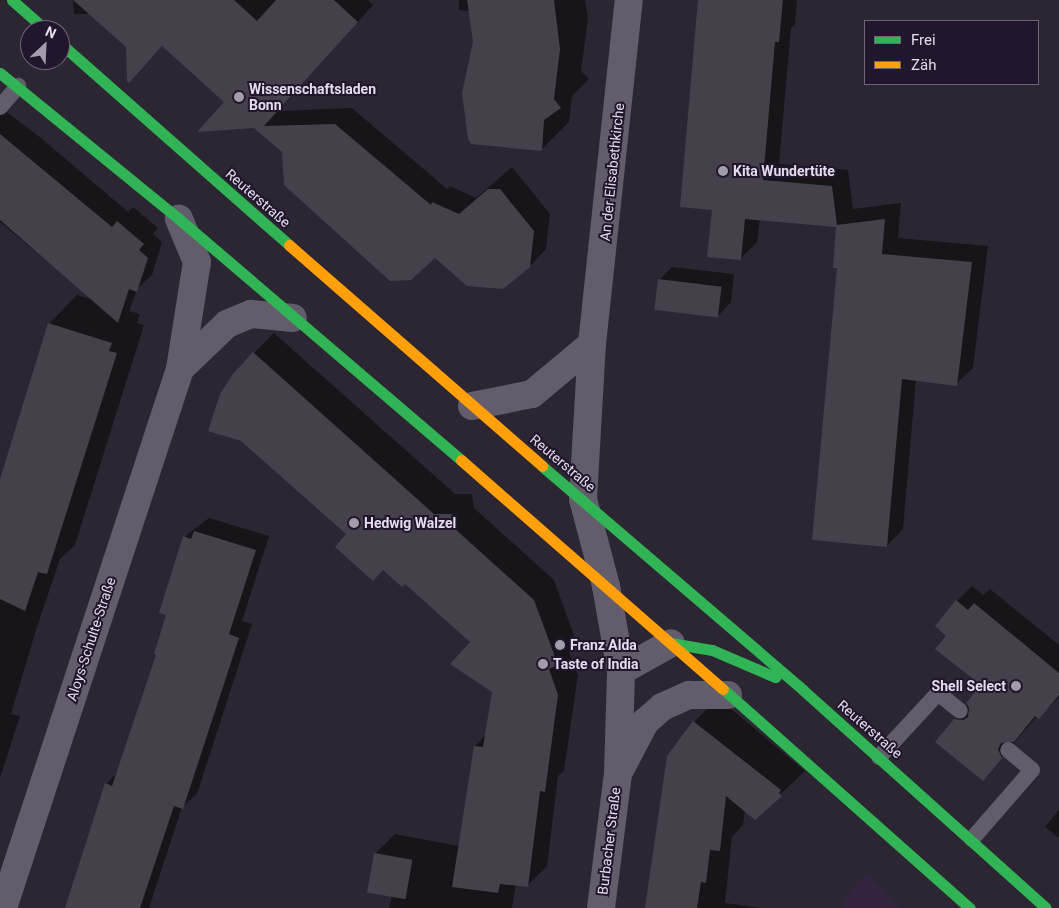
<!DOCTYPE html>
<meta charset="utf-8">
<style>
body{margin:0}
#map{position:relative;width:1059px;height:908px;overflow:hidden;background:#2c2632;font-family:Roboto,sans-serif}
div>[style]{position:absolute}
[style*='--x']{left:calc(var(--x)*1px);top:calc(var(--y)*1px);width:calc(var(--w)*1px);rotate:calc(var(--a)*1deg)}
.built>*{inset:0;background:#322440}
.shadow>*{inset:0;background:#0007}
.building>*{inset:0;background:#46404b;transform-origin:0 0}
.lane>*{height:16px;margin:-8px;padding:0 8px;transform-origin:8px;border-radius:8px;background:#635c6a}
.street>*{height:28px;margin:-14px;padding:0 14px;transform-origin:14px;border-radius:14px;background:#635c6a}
.fast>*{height:11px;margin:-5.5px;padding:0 5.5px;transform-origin:5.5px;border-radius:5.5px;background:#30b455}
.slow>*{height:11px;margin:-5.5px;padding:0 5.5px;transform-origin:5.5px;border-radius:5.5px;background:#ff9f0a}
.dots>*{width:14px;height:14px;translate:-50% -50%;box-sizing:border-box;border:2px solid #22162d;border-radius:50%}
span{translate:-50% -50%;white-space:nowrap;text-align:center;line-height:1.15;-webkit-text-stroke:4px #22162d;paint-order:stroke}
.poi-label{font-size:14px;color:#e3dcec;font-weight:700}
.left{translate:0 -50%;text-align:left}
.right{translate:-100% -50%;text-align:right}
.street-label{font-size:14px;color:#e3dcec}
.legend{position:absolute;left:864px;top:20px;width:175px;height:65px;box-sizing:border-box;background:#22162d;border:1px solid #6f6579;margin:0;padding:6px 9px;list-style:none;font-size:15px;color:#e3dcec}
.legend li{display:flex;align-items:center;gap:10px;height:25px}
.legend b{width:25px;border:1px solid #6f6579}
.north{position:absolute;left:20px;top:20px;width:50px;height:50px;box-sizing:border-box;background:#22162d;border:1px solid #6f6579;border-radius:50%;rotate:25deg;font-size:14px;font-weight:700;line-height:20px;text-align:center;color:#e3dcec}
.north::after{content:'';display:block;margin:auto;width:18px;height:22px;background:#a39cab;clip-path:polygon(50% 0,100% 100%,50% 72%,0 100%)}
</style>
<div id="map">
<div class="built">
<div style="clip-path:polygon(867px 873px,900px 908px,843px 908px,845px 898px)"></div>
</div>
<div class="shadow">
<div style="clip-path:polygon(73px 0,368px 0,373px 5px,278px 111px,352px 108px,447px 189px,450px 186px,476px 198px,512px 167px,550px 214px,546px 249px,530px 266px,434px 256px,283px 152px,163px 45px,129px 82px,127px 47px,91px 14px,74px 14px)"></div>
<div style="clip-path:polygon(459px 0,585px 0,588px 19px,581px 71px,589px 79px,572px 96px,569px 122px,541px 150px,474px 42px,470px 11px,459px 10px)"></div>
<div style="clip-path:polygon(700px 0,797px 0,795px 24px,791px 28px,779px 164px,848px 170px,853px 209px,901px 203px,898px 238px,988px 246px,973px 368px,956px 384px,916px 379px,903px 529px,887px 546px,838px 267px,837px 225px,760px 219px,757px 242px,741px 258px,713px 209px)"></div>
<div style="clip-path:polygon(0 107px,41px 138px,128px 212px,133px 207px,158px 228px,153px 234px,162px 242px,152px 275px,138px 288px,129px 311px,140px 314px,137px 323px,144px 325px,75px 545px,60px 559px,37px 627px,11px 714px,20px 716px,0 778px,0 480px,49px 324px,77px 295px,94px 300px,0 222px)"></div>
<div style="clip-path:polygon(672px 267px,734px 274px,731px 302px,719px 315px,659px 280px)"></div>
<div style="clip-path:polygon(274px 333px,455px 494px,472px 494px,474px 508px,554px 580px,577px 644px,569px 652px,578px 675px,564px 771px,558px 776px,547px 866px,527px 886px,516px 884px,512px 908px,389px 908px,392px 896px,375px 854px,395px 834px,459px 846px,475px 746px,487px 734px,493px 691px,471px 642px,348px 534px,254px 353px)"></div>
<div style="clip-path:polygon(209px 518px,269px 536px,242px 621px,252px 624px,197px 794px,182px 807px,149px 908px,67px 908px,106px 784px,119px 771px,158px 654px,184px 537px)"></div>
<div style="clip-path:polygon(972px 586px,983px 595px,990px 589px,1059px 645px,1059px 697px,1039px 718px,1037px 716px,983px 779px,955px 720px,983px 684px,948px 636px,957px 601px)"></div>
<div style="clip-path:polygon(718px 698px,805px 771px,755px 818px,745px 810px,743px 825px,732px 837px,725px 903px,761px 908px,646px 908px,694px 722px)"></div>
<div style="clip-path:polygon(1059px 810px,1059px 838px,1045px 827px)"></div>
</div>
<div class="building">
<div style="clip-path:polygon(73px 0,234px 0,257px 21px,276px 0,334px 0,358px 22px,264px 126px,335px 124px,431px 205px,432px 202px,459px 214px,488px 189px,500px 189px,534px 231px,530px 267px,503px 289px,467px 286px,435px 258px,411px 280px,390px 281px,284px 185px,282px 152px,254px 128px,197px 132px,224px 102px,162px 46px,129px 83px,127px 81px,126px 47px)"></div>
<div style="clip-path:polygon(467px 0,554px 0,560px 49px,554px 99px,561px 108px,544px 120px,542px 151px,471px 144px,468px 139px,462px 93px,473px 42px)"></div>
<div style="clip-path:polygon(698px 0,783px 0,779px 42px,775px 42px,763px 180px,832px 186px,837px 225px,885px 219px,882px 254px,972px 262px,957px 386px,902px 379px,887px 547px,812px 540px,837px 268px,833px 268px,836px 227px,745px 219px,741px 260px,707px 257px,712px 210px,680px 207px)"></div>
<div style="clip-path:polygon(0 134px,112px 227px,117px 221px,144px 244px,139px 250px,148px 258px,137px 292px,129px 289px,118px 323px,0 220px)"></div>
<div style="left:658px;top:279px;width:64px;height:31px;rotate:7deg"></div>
<div style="clip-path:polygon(48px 323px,112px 343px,109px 351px,117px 353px,47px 574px,38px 572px,25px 611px,0 599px,0 479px)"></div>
<div style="clip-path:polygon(253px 352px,434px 514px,452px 514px,454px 528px,534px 600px,558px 665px,549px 669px,558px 695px,545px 792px,540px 791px,528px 887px,500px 884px,498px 893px,452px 887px,474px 746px,483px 747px,492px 692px,450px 664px,470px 642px,405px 584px,402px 587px,383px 570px,373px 581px,335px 547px,346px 534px,241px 441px,208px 431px,220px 394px,233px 374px)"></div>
<div style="clip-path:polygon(194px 531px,256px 550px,229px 634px,239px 638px,183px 809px,174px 806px,140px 908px,65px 908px,105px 783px,112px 786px,156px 655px,154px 654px,166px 615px,159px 613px,183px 536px,191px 539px)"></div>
<div style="clip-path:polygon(956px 600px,968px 610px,974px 603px,1059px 673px,1059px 695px,1039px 719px,1035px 716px,1014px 742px,1001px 743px,998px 749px,1002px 758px,983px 781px,935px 742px,954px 719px,963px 720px,968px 717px,969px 708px,966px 703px,981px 685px,935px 649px,946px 636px,935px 626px)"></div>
<div style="clip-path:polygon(693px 721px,781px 790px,779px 793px,782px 796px,755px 820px,726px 796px,720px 851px,710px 850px,706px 883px,701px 882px,697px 908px,645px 908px,667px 756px)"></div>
<div style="left:374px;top:853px;width:39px;height:40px;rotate:10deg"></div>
</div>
<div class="lane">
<div style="--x:0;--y:107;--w:28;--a:-49"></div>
<div style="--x:879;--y:757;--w:87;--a:-47.3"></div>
<div style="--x:938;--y:693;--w:28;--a:39"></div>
<div style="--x:972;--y:839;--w:91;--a:-49"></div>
<div style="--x:1032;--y:770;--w:31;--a:-140"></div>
</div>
<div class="street">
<div style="--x:180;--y:369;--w:65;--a:-43.8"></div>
<div style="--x:227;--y:324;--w:26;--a:-23"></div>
<div style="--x:251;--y:314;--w:42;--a:5.4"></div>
<div style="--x:472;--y:406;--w:61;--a:-11.3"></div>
<div style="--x:532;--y:394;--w:78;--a:-39.8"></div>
<div style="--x:621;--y:671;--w:57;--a:-29.2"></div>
<div style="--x:621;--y:768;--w:52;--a:-62.4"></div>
<div style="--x:645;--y:722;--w:23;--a:-41"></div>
<div style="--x:662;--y:707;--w:30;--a:-24"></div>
<div style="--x:689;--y:695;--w:39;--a:0"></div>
<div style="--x:3;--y:908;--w:567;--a:-71.82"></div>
<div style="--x:180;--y:369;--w:108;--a:-81"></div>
<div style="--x:197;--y:262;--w:47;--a:-112.7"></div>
<div style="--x:601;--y:908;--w:135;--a:-82.8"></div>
<div style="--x:618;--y:774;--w:103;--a:-88.3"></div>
<div style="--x:621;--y:671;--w:86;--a:-100"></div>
<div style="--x:606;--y:586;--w:90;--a:-104.8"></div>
<div style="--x:583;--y:499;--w:155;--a:-86.7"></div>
<div style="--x:592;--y:344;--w:346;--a:-83.9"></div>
</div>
<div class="fast">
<div style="--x:12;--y:0;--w:45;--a:41.4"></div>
<div style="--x:60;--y:43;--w:305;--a:41.4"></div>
<div style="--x:0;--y:73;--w:231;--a:39.2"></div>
<div style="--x:179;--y:219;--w:371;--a:40.5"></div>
<div style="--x:542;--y:466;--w:344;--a:40.6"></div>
<div style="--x:803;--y:690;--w:326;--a:41.9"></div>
<div style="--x:671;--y:643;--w:42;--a:9.7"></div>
<div style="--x:712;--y:650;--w:69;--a:23.2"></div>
<div style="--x:723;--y:689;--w:330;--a:41.6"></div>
</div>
<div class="slow">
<div style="--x:289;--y:245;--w:336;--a:41.1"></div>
<div style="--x:461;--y:460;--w:348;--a:41.2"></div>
</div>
<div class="dots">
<div style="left:239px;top:97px;background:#a39cab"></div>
<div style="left:723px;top:171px;background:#a39cab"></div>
<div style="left:354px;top:523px;background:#a39cab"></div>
<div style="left:560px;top:645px;background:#a39cab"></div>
<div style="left:543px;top:664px;background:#a39cab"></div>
<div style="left:1016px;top:686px;background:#a39cab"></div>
</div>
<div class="poi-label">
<span class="left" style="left:249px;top:97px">Wissenschaftsladen<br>Bonn</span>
<span class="left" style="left:733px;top:171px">Kita Wundertüte</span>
<span class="left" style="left:364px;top:523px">Hedwig Walzel</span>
<span class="left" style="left:570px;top:645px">Franz Alda</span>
<span class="left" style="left:553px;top:664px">Taste of India</span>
<span class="right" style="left:1006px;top:686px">Shell Select</span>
</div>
<div class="street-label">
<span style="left:612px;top:172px;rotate:-84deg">An der Elisabethkirche</span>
<span style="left:258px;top:198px;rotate:41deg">Reuterstraße</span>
<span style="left:563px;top:463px;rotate:40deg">Reuterstraße</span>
<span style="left:91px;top:639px;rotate:-72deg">Aloys-Schulte-Straße</span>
<span style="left:870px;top:729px;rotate:41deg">Reuterstraße</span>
<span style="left:609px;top:841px;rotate:-83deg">Burbacher Straße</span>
</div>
<ul class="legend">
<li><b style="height:6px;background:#30b455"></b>Frei</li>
<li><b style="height:6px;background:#ff9f0a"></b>Zäh</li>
</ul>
<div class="north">N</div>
</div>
